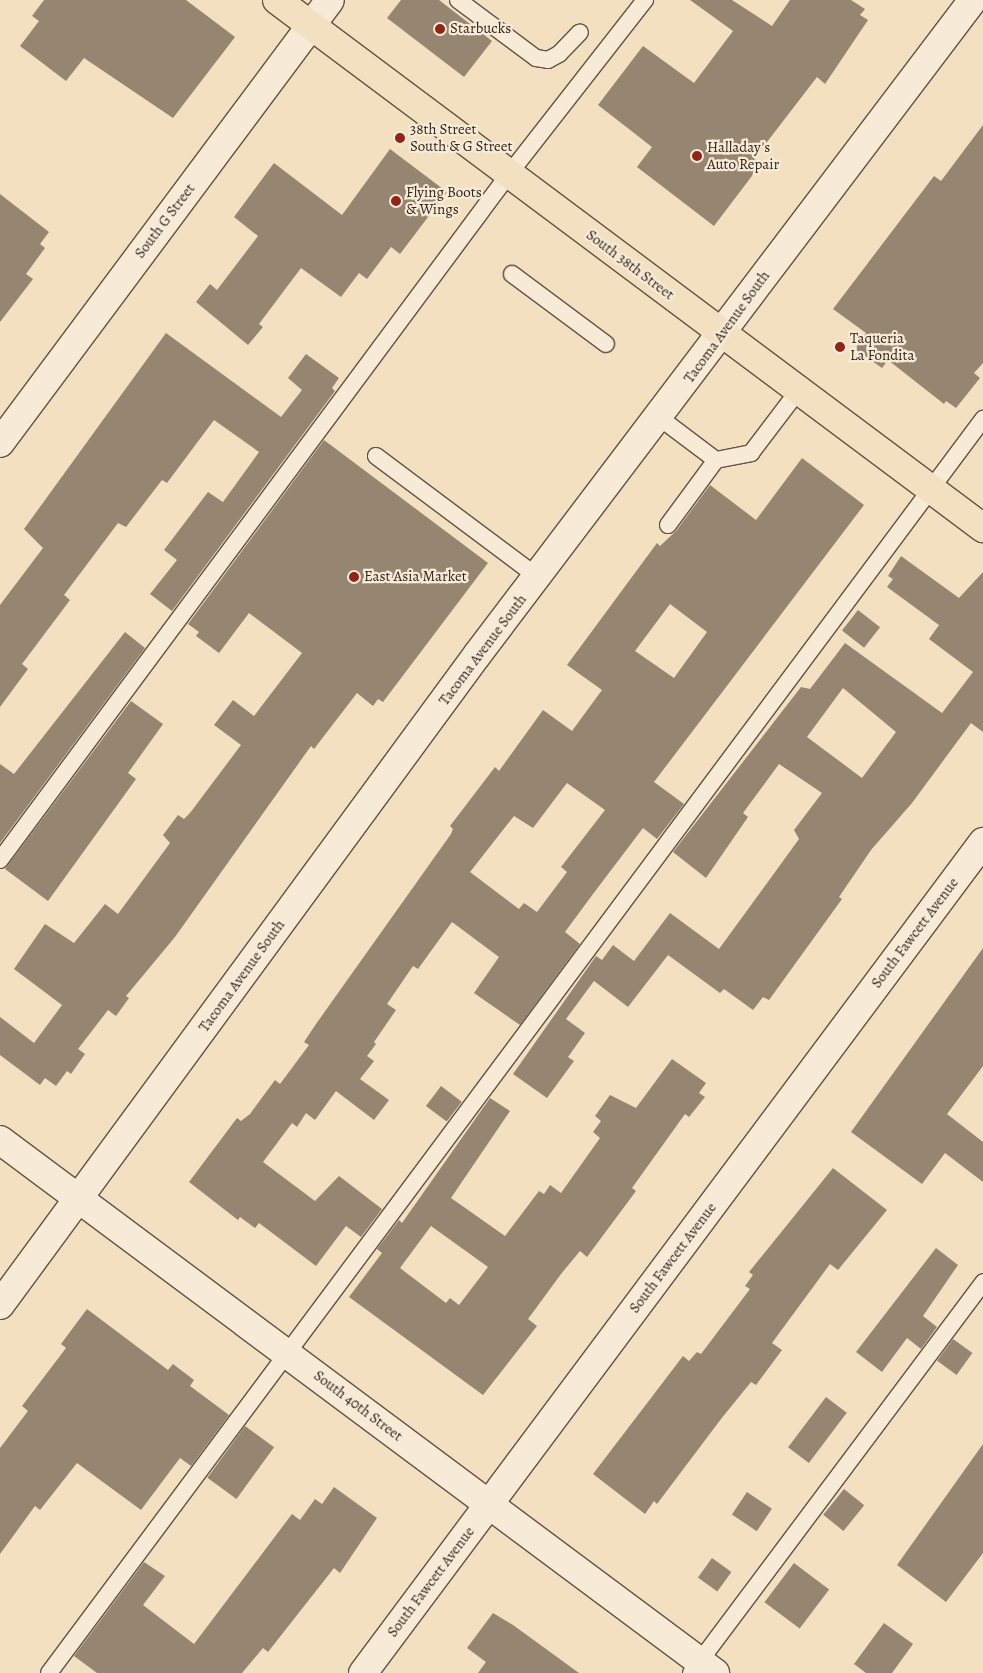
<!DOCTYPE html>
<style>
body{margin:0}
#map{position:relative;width:983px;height:1673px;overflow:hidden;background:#f2e0c1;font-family:Alegreya,serif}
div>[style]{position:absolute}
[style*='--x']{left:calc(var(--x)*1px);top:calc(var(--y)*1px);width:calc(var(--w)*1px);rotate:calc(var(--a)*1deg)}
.building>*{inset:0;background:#968671;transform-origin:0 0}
.roads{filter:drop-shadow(1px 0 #635344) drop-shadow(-1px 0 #635344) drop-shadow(0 1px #635344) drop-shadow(0 -1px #635344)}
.lane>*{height:16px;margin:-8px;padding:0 8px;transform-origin:8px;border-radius:8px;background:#f7ebd7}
.street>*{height:28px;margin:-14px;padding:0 14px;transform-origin:14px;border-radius:14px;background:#f7ebd7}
.secondary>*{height:28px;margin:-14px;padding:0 14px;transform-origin:14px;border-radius:14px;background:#f7ebd7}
.primary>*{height:28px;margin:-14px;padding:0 14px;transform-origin:14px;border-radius:14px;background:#f2e0c1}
.dots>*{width:14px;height:14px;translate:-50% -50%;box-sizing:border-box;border:2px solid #f7ebd7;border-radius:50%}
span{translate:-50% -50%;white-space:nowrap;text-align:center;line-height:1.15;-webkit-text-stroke:4.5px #f7ebd7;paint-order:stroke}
.poi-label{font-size:15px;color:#33241b}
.left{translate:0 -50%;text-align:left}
.street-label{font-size:15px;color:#33241b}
</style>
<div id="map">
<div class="building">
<div style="clip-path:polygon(44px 0,186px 0,235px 37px,173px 118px,84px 58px,66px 81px,20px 46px,39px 21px,32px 16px)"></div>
<div style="clip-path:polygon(401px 0,439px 0,492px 41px,464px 77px,387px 18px)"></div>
<div style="clip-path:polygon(690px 0,732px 0,772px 26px,790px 0,851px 0,865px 9px,860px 15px,868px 20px,825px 84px,817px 77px,754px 159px,761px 164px,714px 226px,637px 167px,652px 147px,598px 105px,643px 46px,694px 83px,733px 31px)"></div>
<div style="clip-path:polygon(983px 125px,983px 363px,974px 373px,980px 378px,956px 408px,946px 401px,944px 404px,888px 360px,882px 368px,855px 349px,866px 333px,833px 309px,934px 176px,941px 181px)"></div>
<div style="clip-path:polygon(390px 149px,447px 192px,400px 254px,391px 247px,367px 279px,359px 273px,341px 297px,301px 268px,259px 324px,263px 327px,248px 345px,196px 302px,210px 284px,217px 290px,258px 236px,234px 217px,274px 163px,342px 215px)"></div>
<div style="clip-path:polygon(0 194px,49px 232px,40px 244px,45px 248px,26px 274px,33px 279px,0 322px)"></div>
<div style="clip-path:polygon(166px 333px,281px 417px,302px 390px,288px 378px,306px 354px,339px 378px,332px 388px,335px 391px,172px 611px,150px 594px,177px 560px,164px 550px,208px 492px,223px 502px,259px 452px,214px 420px,167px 483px,162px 480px,126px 527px,118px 523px,64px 595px,70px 600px,22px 664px,28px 669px,0 707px,0 605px,43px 548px,24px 529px)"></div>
<div style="clip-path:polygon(324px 440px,488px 563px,383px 702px,378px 699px,373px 706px,357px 693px,314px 749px,311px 746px,175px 937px,126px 996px,129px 998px,116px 1016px,108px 1010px,78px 1049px,85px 1054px,71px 1074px,67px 1071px,56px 1086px,45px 1078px,40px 1085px,0 1055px,0 1017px,34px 1043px,62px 1005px,14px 969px,45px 924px,74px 943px,105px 904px,118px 914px,170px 843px,163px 835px,178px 815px,184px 819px,190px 813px,241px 745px,214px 725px,233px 700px,254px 716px,302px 653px,249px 613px,219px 653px,196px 636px,199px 632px,188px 624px)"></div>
<div style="clip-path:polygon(evenodd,802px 458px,864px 505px,654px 782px,684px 804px,657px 839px,643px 828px,593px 894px,565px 932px,580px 944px,520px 1025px,474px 993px,499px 957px,452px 922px,418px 969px,413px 966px,387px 1004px,396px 1010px,374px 1042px,376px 1044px,367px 1056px,374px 1061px,360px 1079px,389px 1100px,374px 1120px,336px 1091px,315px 1120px,306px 1113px,297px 1127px,292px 1123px,263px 1162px,315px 1201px,339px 1176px,382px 1209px,361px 1237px,346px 1226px,316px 1266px,259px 1223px,255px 1228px,240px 1217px,238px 1220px,189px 1182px,237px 1118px,241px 1121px,250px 1114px,275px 1080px,280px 1084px,309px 1045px,304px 1042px,316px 1024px,451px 834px,453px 829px,450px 826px,495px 767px,499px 771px,543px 710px,572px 731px,602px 690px,567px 665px,657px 543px,660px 546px,676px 531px,710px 485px,756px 520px,802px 458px,670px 604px,707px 632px,674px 678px,635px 651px,670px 604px,802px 458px,567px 783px,605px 810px,561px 867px,567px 872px,537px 912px,524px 903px,519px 909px,470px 872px,514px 816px,533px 828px,567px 783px)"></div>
<div style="clip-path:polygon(evenodd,901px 556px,959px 598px,983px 572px,983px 732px,971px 723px,912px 803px,871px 850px,839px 897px,842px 899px,769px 1000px,763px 997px,753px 1010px,724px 989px,720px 993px,668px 955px,628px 1007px,594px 981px,566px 1019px,585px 1033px,568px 1057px,574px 1061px,547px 1098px,513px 1074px,596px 956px,602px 960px,613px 945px,634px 961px,670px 913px,719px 949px,799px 839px,794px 830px,822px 793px,779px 764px,743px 813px,748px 817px,706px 878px,673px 852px,801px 687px,810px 689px,845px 643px,942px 713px,973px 672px,929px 639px,939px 625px,887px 587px,893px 579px,888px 576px,901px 556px,843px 688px,896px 732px,862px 778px,807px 737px,843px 688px)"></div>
<div style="left:858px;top:610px;width:28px;height:26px;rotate:38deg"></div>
<div style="clip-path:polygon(125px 632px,145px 648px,0 843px,0 764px,14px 774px)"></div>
<div style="clip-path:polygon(131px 701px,163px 724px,128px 773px,136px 779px,48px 901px,5px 869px)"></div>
<div style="clip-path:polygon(983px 948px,983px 1066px,947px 1114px,983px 1142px,983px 1182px,945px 1153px,922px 1184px,851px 1132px)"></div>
<div style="clip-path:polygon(evenodd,672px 1059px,706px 1083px,699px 1093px,705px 1097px,689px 1117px,685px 1114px,632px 1188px,636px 1191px,587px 1257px,580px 1251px,561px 1274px,528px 1319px,537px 1326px,483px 1395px,349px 1297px,382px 1253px,377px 1249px,399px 1220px,402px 1223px,490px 1098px,510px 1111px,451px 1198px,505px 1236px,539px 1191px,544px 1194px,550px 1185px,561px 1193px,600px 1138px,593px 1132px,601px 1121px,595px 1116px,610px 1095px,636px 1108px,672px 1059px,431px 1226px,488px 1267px,459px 1305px,450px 1298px,446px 1303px,400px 1268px,431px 1226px)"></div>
<div style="left:441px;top:1086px;width:26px;height:25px;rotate:37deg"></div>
<div style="clip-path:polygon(833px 1168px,887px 1210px,838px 1270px,830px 1264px,772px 1343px,782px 1350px,756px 1385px,751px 1382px,721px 1419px,657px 1504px,654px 1501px,645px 1514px,593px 1474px,683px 1356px,689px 1361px,697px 1352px,701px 1354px,750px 1289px,745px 1286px,753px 1275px,749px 1272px)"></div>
<div style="clip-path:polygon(936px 1248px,958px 1265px,923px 1316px,937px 1327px,921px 1349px,907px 1338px,882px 1372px,856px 1352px)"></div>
<div style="clip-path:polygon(87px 1309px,168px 1370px,173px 1364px,194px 1380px,190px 1386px,229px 1415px,191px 1466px,180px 1458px,141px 1510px,77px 1463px,40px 1510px,35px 1506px,0 1554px,0 1448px,28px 1411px,22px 1406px,66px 1348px,61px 1344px)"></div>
<div style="left:953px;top:1339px;width:24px;height:27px;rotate:36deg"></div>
<div style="left:826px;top:1397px;width:26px;height:63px;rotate:37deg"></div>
<div style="left:245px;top:1426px;width:36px;height:64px;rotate:36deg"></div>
<div style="clip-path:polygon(983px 1444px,983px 1553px,946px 1602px,897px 1565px)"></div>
<div style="clip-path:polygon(334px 1487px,377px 1518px,340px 1573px,334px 1568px,268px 1652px,263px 1648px,242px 1673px,97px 1673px,74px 1656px,144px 1562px,165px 1576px,143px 1605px,194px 1644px,292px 1514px,300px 1520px,315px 1499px,322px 1504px)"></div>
<div style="left:844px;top:1489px;width:26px;height:33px;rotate:39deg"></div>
<div style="left:747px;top:1492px;width:30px;height:27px;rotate:34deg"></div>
<div style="left:712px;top:1558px;width:24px;height:24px;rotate:36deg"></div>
<div style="left:794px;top:1563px;width:44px;height:49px;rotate:37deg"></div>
<div style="clip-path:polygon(493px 1613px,513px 1625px,579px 1673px,478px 1673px,486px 1662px,467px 1648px)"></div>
<div style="clip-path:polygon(884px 1623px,913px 1644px,892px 1673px,866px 1673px,854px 1664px)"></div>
</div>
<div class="roads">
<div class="lane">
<div style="--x:458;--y:0;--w:97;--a:36.6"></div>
<div style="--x:536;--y:58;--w:12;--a:9"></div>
<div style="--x:548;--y:60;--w:13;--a:-29"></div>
<div style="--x:559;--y:54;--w:30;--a:-46"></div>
<div style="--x:512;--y:274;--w:117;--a:36.7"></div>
<div style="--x:660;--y:418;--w:70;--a:36.9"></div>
<div style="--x:716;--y:460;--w:36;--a:-11"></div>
<div style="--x:751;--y:453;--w:78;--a:-52.8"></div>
<div style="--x:376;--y:456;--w:202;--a:36.8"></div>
<div style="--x:668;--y:525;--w:81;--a:-53.6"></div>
<div style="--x:0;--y:860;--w:854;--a:-53.43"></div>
<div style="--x:509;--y:174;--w:221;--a:-52"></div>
<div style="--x:49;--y:1673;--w:1564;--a:-53.32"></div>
<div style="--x:691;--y:1673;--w:488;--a:-53.2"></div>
</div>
<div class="street">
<div style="--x:0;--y:1140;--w:892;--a:36.7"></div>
<div style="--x:0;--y:1305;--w:806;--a:-53.73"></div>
<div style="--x:477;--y:655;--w:822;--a:-52.87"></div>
<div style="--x:363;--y:1673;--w:1037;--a:-53.27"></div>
</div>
<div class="secondary">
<div style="--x:0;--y:443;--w:552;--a:-53.32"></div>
</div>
<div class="primary">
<div style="--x:277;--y:0;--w:882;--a:36.79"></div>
</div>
</div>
<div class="dots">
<div style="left:440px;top:29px;background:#8f2418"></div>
<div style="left:400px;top:138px;background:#8f2418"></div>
<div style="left:697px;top:156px;background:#8f2418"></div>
<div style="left:396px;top:201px;background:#8f2418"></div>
<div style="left:840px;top:347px;background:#8f2418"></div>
<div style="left:354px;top:577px;background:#8f2418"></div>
</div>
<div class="poi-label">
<span class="left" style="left:450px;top:29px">Starbucks</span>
<span class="left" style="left:410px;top:138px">38th Street<br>South &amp; G Street</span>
<span class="left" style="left:707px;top:156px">Halladay's<br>Auto Repair</span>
<span class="left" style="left:406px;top:201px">Flying Boots<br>&amp; Wings</span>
<span class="left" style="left:850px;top:347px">Taqueria<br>La Fondita</span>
<span class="left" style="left:364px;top:577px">East Asia Market</span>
</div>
<div class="street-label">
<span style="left:165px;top:221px;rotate:-53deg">South G Street</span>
<span style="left:630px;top:265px;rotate:37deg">South 38th Street</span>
<span style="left:727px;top:327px;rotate:-54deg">Tacoma Avenue South</span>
<span style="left:483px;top:650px;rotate:-53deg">Tacoma Avenue South</span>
<span style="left:915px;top:933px;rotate:-53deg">South Fawcett Avenue</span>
<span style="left:242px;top:976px;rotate:-54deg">Tacoma Avenue South</span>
<span style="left:673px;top:1258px;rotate:-53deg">South Fawcett Avenue</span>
<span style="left:358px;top:1406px;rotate:37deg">South 40th Street</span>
<span style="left:431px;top:1582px;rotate:-53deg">South Fawcett Avenue</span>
</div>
</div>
